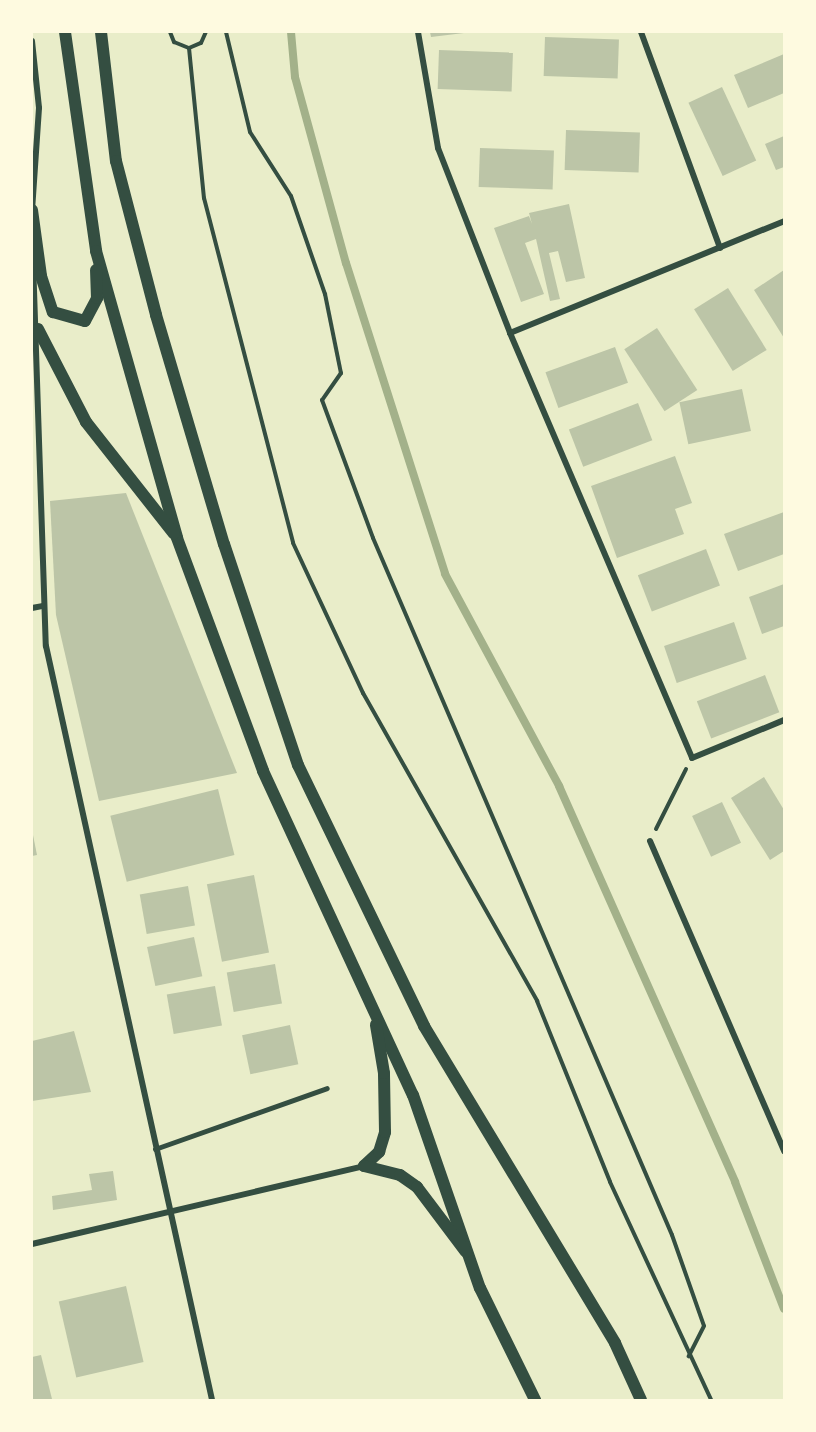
<!DOCTYPE html>
<style>
body{margin:0}
#map{position:relative;width:816px;height:1432px;overflow:hidden;background:#e9edc9;font-family:Karla,sans-serif}
div>[style]{position:absolute}
[style*='--x']{left:calc(var(--x)*1px);top:calc(var(--y)*1px);width:calc(var(--w)*1px);rotate:calc(var(--a)*1deg)}
.stream>*{height:8px;margin:-4px;padding:0 4px;transform-origin:4px;border-radius:4px;background:#a3b18a}
.building>*{inset:0;background:#bcc5a7;transform-origin:0 0}
.path>*{height:4px;margin:-2px;padding:0 2px;transform-origin:2px;border-radius:2px;background:#344e41}
.service>*{height:4.5px;margin:-2.25px;padding:0 2.25px;transform-origin:2.25px;border-radius:2.25px;background:#344e41}
.minor>*{height:6px;margin:-3px;padding:0 3px;transform-origin:3px;border-radius:3px;background:#344e41}
.secondary>*{height:12px;margin:-6px;padding:0 6px;transform-origin:6px;border-radius:6px;background:#344e41}
span{translate:-50% -50%;white-space:nowrap;text-align:center;line-height:1.15;-webkit-text-stroke:5px #fefae0;paint-order:stroke}
.frame{position:absolute;inset:0;border:33px solid #fefae0;pointer-events:none}
</style>
<div id="map">
<div class="stream">
<div style="--x:291;--y:32;--w:45;--a:84.9"></div>
<div style="--x:295;--y:77;--w:193;--a:74.7"></div>
<div style="--x:346;--y:263;--w:326;--a:72.3"></div>
<div style="--x:445;--y:574;--w:241;--a:61.7"></div>
<div style="--x:559;--y:786;--w:433;--a:66"></div>
<div style="--x:735;--y:1182;--w:136;--a:68.9"></div>
</div>
<div class="building">
<div style="clip-path:polygon(430px 32px,464px 32px,464px 33px,431px 37px)"></div>
<div style="left:545px;top:37px;width:74px;height:39px;rotate:2deg"></div>
<div style="left:439px;top:50px;width:74px;height:39px;rotate:2deg"></div>
<div style="clip-path:polygon(784px 54px,784px 93px,748px 108px,734px 75px)"></div>
<div style="left:722px;top:87px;width:81px;height:37px;rotate:65deg"></div>
<div style="left:566px;top:130px;width:74px;height:40px;rotate:2deg"></div>
<div style="clip-path:polygon(784px 136px,784px 167px,776px 170px,765px 144px)"></div>
<div style="left:480px;top:148px;width:74px;height:39px;rotate:2deg"></div>
<div style="clip-path:polygon(569px 204px,585px 278px,566px 282px,558px 251px,549px 253px,560px 299px,550px 301px,536px 239px,525px 243px,544px 294px,521px 302px,494px 228px,529px 216px,532px 224px,529px 213px)"></div>
<div style="clip-path:polygon(784px 270px,784px 338px,754px 290px)"></div>
<div style="left:728px;top:288px;width:73px;height:40px;rotate:58deg"></div>
<div style="left:657px;top:328px;width:74px;height:39px;rotate:57deg"></div>
<div style="left:615px;top:347px;width:38px;height:74px;rotate:70deg"></div>
<div style="left:742px;top:389px;width:43px;height:64px;rotate:78deg"></div>
<div style="left:638px;top:403px;width:40px;height:74px;rotate:69deg"></div>
<div style="clip-path:polygon(675px 456px,692px 503px,675px 509px,684px 534px,617px 558px,591px 486px)"></div>
<div style="clip-path:polygon(126px 493px,237px 773px,99px 801px,56px 615px,50px 501px)"></div>
<div style="clip-path:polygon(784px 512px,784px 554px,738px 571px,724px 534px)"></div>
<div style="left:706px;top:549px;width:39px;height:73px;rotate:69deg"></div>
<div style="clip-path:polygon(784px 584px,784px 626px,762px 634px,749px 597px)"></div>
<div style="left:734px;top:622px;width:39px;height:74px;rotate:71deg"></div>
<div style="left:765px;top:675px;width:40px;height:73px;rotate:69deg"></div>
<div style="clip-path:polygon(764px 777px,784px 810px,784px 851px,770px 860px,731px 798px)"></div>
<div style="left:218px;top:789px;width:68px;height:111px;rotate:76deg"></div>
<div style="left:722px;top:802px;width:45px;height:33px;rotate:65deg"></div>
<div style="clip-path:polygon(32px 830px,37px 855px,32px 856px)"></div>
<div style="left:254px;top:875px;width:79px;height:48px;rotate:79deg"></div>
<div style="left:188px;top:886px;width:40px;height:49px;rotate:80deg"></div>
<div style="left:194px;top:937px;width:40px;height:48px;rotate:78deg"></div>
<div style="left:275px;top:964px;width:40px;height:49px;rotate:80deg"></div>
<div style="left:215px;top:986px;width:40px;height:49px;rotate:80deg"></div>
<div style="left:290px;top:1025px;width:40px;height:49px;rotate:78deg"></div>
<div style="clip-path:polygon(74px 1031px,91px 1092px,32px 1101px,32px 1041px)"></div>
<div style="clip-path:polygon(113px 1171px,117px 1200px,53px 1210px,52px 1196px,92px 1190px,89px 1174px)"></div>
<div style="left:126px;top:1286px;width:78px;height:69px;rotate:77deg"></div>
<div style="clip-path:polygon(41px 1355px,52px 1399px,32px 1400px,32px 1357px)"></div>
</div>
<div class="path">
<div style="--x:170;--y:32;--w:11;--a:68"></div>
<div style="--x:174;--y:42;--w:16;--a:22"></div>
<div style="--x:189;--y:48;--w:13;--a:-23"></div>
<div style="--x:201;--y:43;--w:12;--a:-66"></div>
<div style="--x:226;--y:32;--w:103;--a:76.5"></div>
<div style="--x:250;--y:132;--w:76;--a:57.4"></div>
<div style="--x:291;--y:196;--w:104;--a:70.9"></div>
<div style="--x:325;--y:294;--w:81;--a:78.6"></div>
<div style="--x:341;--y:373;--w:33;--a:125"></div>
<div style="--x:322;--y:400;--w:147;--a:69.7"></div>
<div style="--x:373;--y:538;--w:758;--a:66.78"></div>
<div style="--x:672;--y:1235;--w:96;--a:70.6"></div>
<div style="--x:704;--y:1326;--w:34;--a:117"></div>
<div style="--x:189;--y:48;--w:151;--a:84.3"></div>
<div style="--x:204;--y:198;--w:356;--a:75.5"></div>
<div style="--x:293;--y:543;--w:166;--a:65"></div>
<div style="--x:363;--y:693;--w:354;--a:60.5"></div>
<div style="--x:537;--y:1001;--w:195;--a:68"></div>
<div style="--x:610;--y:1182;--w:240;--a:65.1"></div>
<div style="--x:656;--y:829;--w:67;--a:-63.4"></div>
</div>
<div class="service">
<div style="--x:155;--y:1149;--w:182;--a:-19.5"></div>
</div>
<div class="minor">
<div style="--x:418;--y:32;--w:118;--a:80.2"></div>
<div style="--x:438;--y:148;--w:199;--a:68.7"></div>
<div style="--x:510;--y:333;--w:462;--a:66.8"></div>
<div style="--x:692;--y:758;--w:100;--a:-22.4"></div>
<div style="--x:641;--y:32;--w:230;--a:69.9"></div>
<div style="--x:32;--y:41;--w:67;--a:84"></div>
<div style="--x:39;--y:108;--w:102;--a:93.9"></div>
<div style="--x:33;--y:260;--w:386;--a:88.1"></div>
<div style="--x:46;--y:646;--w:772;--a:77.58"></div>
<div style="--x:510;--y:333;--w:296;--a:-22.2"></div>
<div style="--x:32;--y:608;--w:10;--a:-11"></div>
<div style="--x:650;--y:841;--w:338;--a:66.6"></div>
<div style="--x:32;--y:1244;--w:341;--a:-13.2"></div>
</div>
<div class="secondary">
<div style="--x:65;--y:32;--w:221;--a:81.9"></div>
<div style="--x:96;--y:251;--w:298;--a:74.2"></div>
<div style="--x:177;--y:538;--w:248;--a:69.7"></div>
<div style="--x:263;--y:771;--w:357;--a:65.2"></div>
<div style="--x:413;--y:1095;--w:204;--a:70.9"></div>
<div style="--x:480;--y:1288;--w:125;--a:63.8"></div>
<div style="--x:101;--y:32;--w:130;--a:83.4"></div>
<div style="--x:116;--y:161;--w:159;--a:75.4"></div>
<div style="--x:156;--y:315;--w:239;--a:73.5"></div>
<div style="--x:224;--y:544;--w:233;--a:71.5"></div>
<div style="--x:298;--y:765;--w:290;--a:64.2"></div>
<div style="--x:424;--y:1026;--w:370;--a:58.9"></div>
<div style="--x:615;--y:1343;--w:63;--a:65.5"></div>
<div style="--x:32;--y:210;--w:67;--a:82.2"></div>
<div style="--x:41;--y:276;--w:38;--a:72"></div>
<div style="--x:53;--y:312;--w:33;--a:16"></div>
<div style="--x:85;--y:321;--w:26;--a:-62"></div>
<div style="--x:97;--y:298;--w:28;--a:-92"></div>
<div style="--x:38;--y:329;--w:105;--a:62.7"></div>
<div style="--x:86;--y:422;--w:142;--a:51.8"></div>
<div style="--x:364;--y:1166;--w:21;--a:-43"></div>
<div style="--x:379;--y:1152;--w:21;--a:-73"></div>
<div style="--x:385;--y:1132;--w:59;--a:-91"></div>
<div style="--x:384;--y:1073;--w:49;--a:-99.5"></div>
<div style="--x:364;--y:1166;--w:37;--a:14"></div>
<div style="--x:400;--y:1175;--w:21;--a:35"></div>
<div style="--x:417;--y:1187;--w:81;--a:53"></div>
</div>
<div class="frame"></div>
</div>
